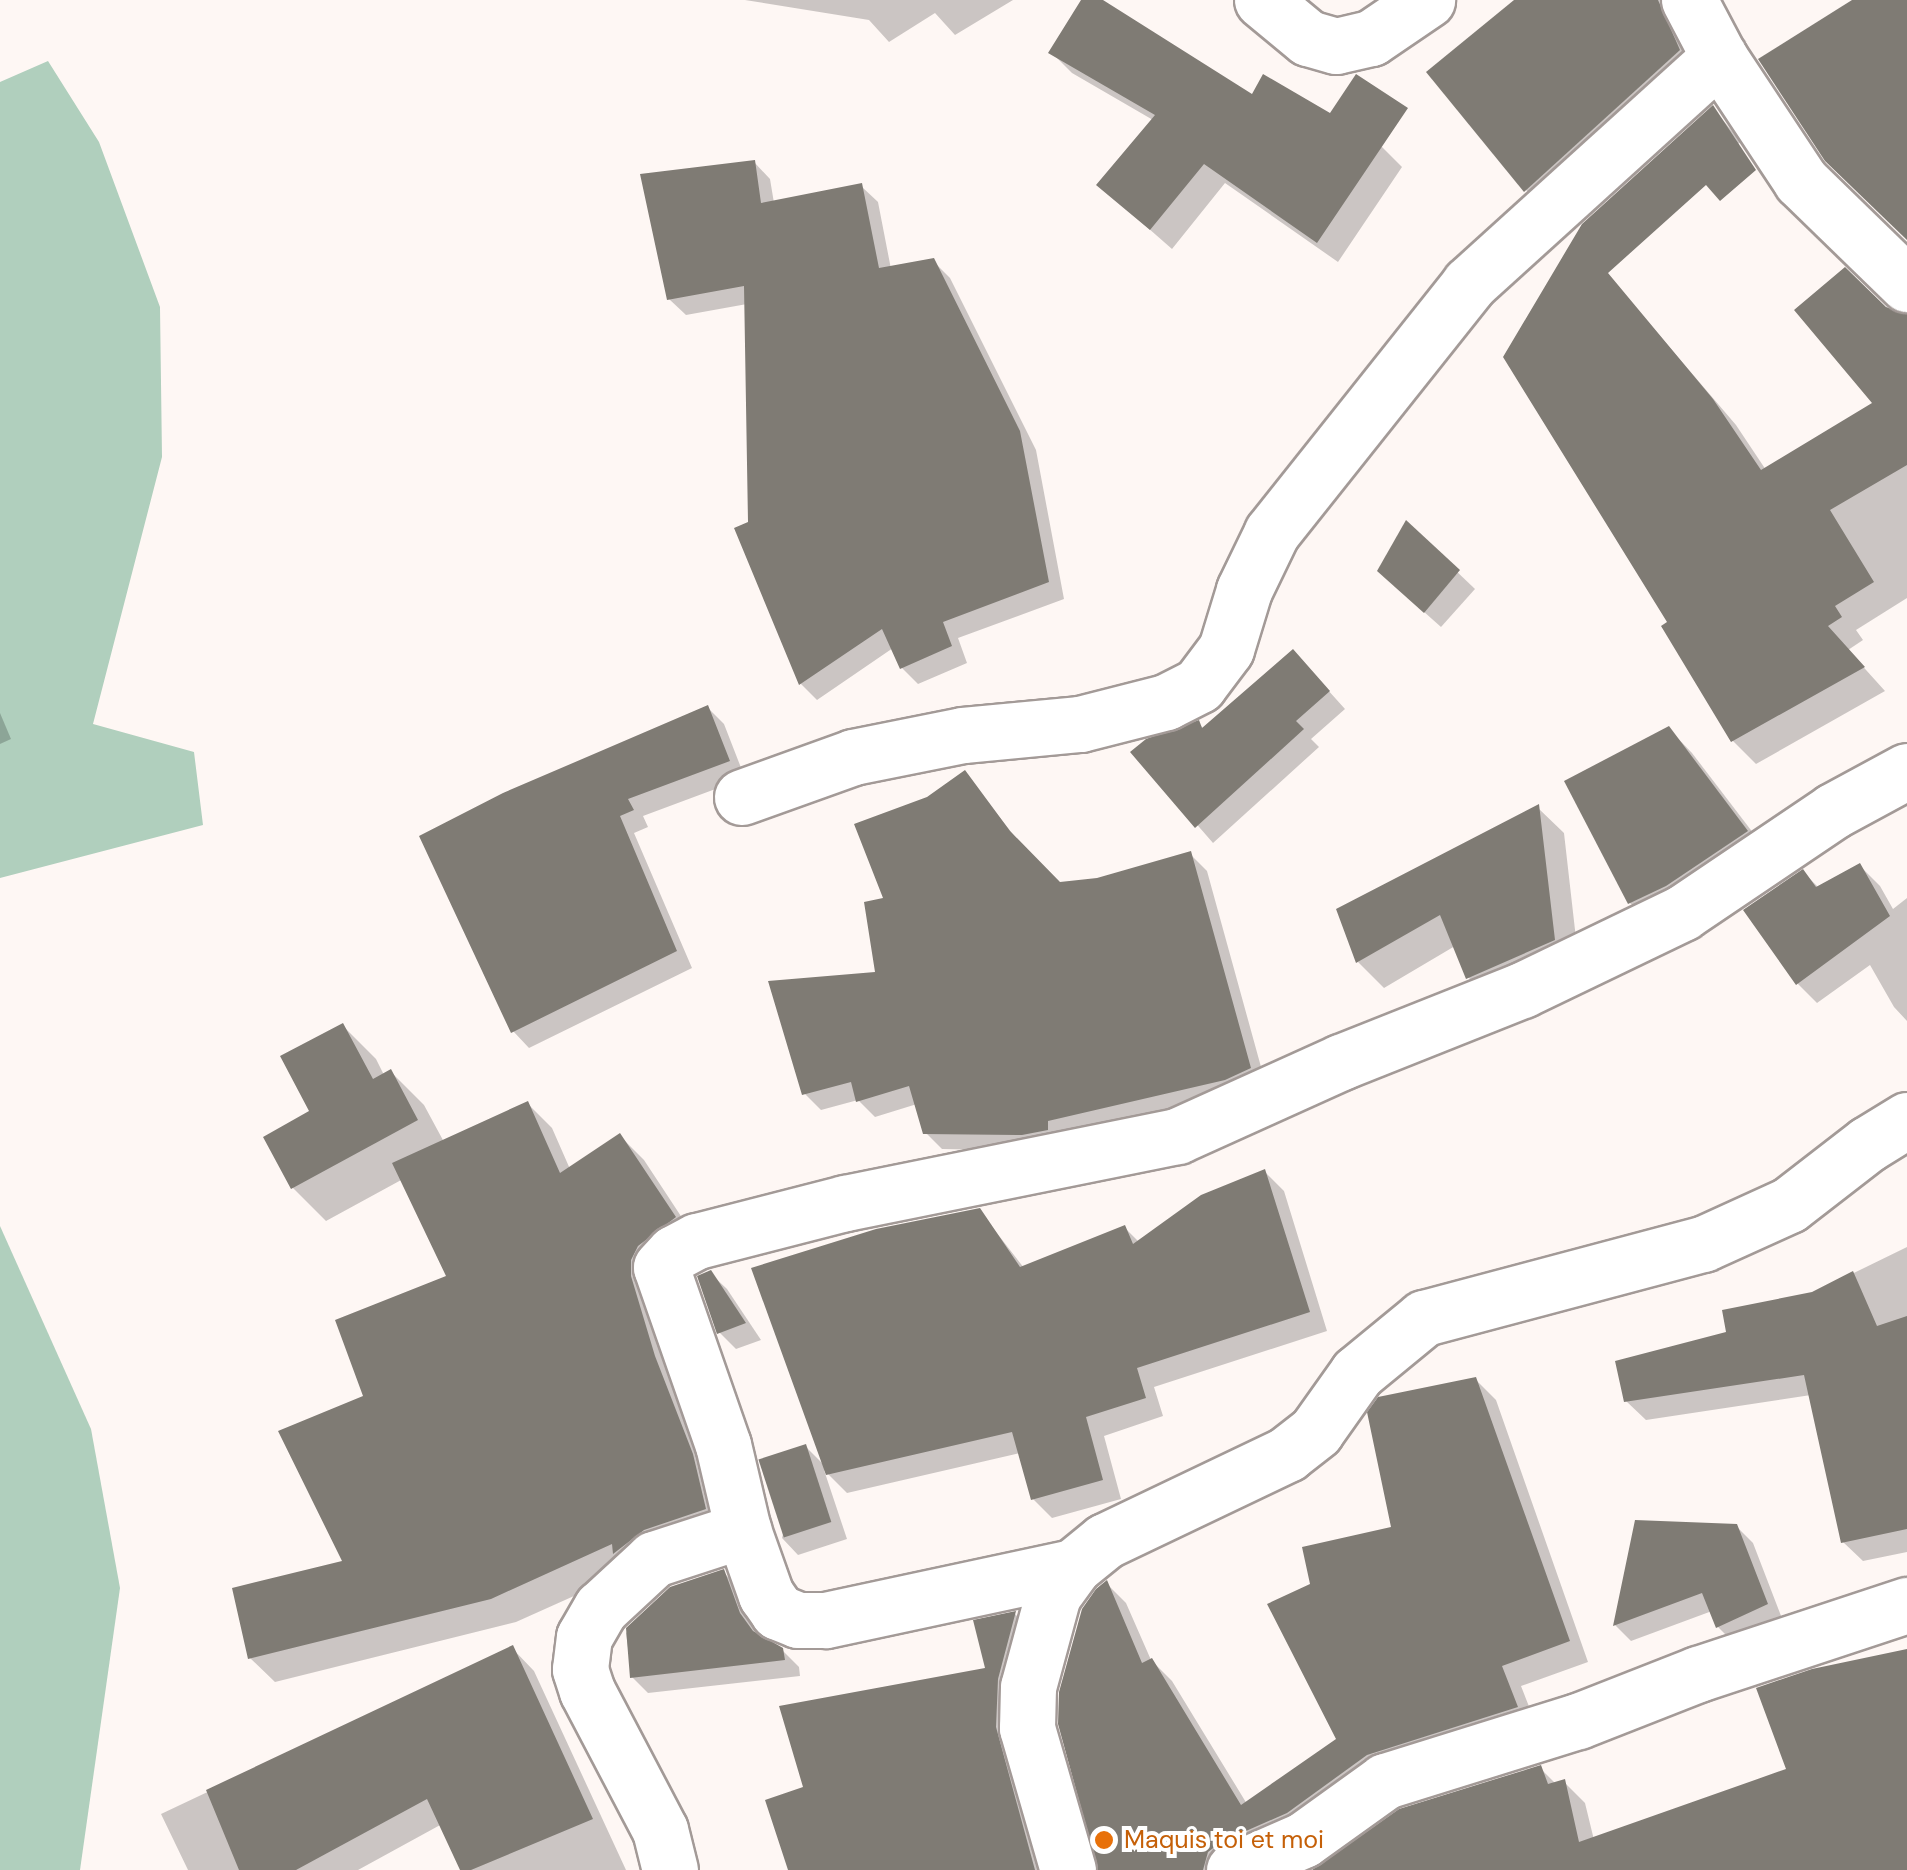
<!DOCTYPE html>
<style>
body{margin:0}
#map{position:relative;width:1907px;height:1870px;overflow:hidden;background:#fef7f4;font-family:"DM Sans",sans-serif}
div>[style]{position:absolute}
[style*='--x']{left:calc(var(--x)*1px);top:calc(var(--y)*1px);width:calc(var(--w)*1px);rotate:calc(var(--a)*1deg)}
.green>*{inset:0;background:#b0cfbd}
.shadow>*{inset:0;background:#0003}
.building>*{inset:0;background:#7f7b74;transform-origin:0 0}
.roads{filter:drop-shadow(2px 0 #a39a97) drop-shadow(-2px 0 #a39a97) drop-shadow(0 2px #a39a97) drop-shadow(0 -2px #a39a97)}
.minor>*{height:55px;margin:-27.5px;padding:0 27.5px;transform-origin:27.5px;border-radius:27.5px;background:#fff}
.dots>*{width:28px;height:28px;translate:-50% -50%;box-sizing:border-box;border:5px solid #fff;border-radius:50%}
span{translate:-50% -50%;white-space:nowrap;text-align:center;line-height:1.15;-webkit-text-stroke:8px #fff;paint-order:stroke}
.food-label{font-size:25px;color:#c56008}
.left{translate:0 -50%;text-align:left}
</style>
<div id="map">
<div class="green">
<div style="clip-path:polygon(48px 61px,99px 142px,160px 307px,162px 457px,93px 724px,194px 752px,203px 825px,0 878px,0 82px)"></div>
<div style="clip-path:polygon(0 1226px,91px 1429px,120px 1588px,80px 1870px,0 1870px)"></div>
</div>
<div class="shadow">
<div style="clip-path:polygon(745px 0,1013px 0,955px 35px,935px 13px,889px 42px,869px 20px)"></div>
<div style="clip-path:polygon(1084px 0,1098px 0,1253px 98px,1264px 77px,1382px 147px,1402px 167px,1338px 262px,1225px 183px,1172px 249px,1099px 185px,1153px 120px,1072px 73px,1051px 52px)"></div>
<div style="clip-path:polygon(1541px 0,1686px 0,1712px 84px,1559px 223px,1526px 190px)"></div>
<div style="clip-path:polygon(1713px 108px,1741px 142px,1629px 213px)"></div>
<div style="clip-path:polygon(754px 162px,770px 179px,774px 203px,861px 186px,878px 202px,891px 269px,933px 261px,950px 278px,1036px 450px,1064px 599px,958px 638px,967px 663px,918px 684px,902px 668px,893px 648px,817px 700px,801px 684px,737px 529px,751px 524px,747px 304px,686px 315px,669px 299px)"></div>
<div style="clip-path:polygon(1589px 253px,1736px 425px,1766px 470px,1907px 436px,1907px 598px,1856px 630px,1863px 640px,1848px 650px,1885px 691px,1756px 764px,1733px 741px,1665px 626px,1670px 622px)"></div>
<div style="clip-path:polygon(1407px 524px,1475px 589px,1441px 627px,1396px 587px)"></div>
<div style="clip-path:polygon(1309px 669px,1345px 709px,1311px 739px,1319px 747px,1213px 843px,1134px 752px,1198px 723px,1204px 729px)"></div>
<div style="clip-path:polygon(708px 708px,724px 724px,745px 778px,643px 816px,648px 827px,634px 833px,692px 968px,529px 1048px,513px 1031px,422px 838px)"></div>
<div style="clip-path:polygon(0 713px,11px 739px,0 744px)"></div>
<div style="clip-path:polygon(1669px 729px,1692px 753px,1770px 855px,1654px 926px,1630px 903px)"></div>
<div style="clip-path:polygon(965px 773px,1026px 851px,1060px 884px,1098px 880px,1190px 854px,1207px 871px,1266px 1085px,1040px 1151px,942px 1149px,925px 1132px,917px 1104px,875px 1117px,858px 1100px,821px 1110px,805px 1094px,878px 974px,886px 900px,929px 799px)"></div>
<div style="clip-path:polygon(1538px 808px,1564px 833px,1579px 965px,1494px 1003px,1468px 977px,1455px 946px,1384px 988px,1358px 962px)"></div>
<div style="clip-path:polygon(1860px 866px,1880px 886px,1893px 909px,1907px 898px,1907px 1021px,1894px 1007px,1870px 965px,1817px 1003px,1798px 984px,1803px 872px,1819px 888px)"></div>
<div style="clip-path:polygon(343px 1026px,376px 1059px,384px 1075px,391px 1072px,424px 1105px,444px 1142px,528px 1104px,552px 1128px,570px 1169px,620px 1136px,644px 1160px,698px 1242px,675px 1256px,729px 1533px,632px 1570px,516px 1622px,275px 1682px,250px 1658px,346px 1563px,366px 1397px,450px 1278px,403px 1179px,326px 1221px,293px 1188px)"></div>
<div style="clip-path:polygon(1265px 1172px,1284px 1191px,1327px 1331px,1154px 1387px,1163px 1416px,1104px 1436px,1121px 1499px,1052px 1518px,1033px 1499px,1020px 1453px,847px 1493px,824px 1470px,847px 1539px,798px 1555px,782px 1538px,806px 1447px,826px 1467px,979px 1210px,1024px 1268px,1125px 1228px,1140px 1243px)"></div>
<div style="clip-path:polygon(1907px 1247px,1907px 1552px,1863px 1561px,1843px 1542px,1811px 1395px,1646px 1420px,1626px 1401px,1729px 1334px)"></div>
<div style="clip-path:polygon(710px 1273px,727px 1289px,761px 1340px,736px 1349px,719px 1332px)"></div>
<div style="clip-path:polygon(1475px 1379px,1496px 1400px,1588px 1662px,1521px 1686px,1537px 1727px,1219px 1870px,1101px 1870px,1106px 1583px,1126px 1603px,1151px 1660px,1172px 1681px,1247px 1804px,1340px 1739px,1313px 1585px,1393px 1529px)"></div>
<div style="clip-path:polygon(1736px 1526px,1753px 1543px,1783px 1621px,1734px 1643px,1718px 1627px,1712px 1611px,1631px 1641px,1615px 1625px)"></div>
<div style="clip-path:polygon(723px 1572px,740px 1589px,761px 1638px,782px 1650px,799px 1667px,800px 1676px,648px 1693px,632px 1677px,626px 1633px,672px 1589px)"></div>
<div style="clip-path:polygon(1015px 1614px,1035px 1634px,1049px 1870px,789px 1870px,806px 1789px,988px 1670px,976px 1622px)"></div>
<div style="clip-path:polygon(512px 1648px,534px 1671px,626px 1870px,463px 1870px,442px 1824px,358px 1870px,188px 1870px,161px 1814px)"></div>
<div style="clip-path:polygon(1907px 1651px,1907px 1870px,1317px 1870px,1540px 1768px,1556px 1784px,1564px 1782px,1585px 1803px,1594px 1840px,1789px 1771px)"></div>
</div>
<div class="building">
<div style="clip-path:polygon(1081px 0,1103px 0,1252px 94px,1263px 74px,1330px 113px,1356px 74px,1408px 108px,1317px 243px,1204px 164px,1150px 230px,1096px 185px,1155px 115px,1048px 53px)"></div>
<div style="clip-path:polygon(1514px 0,1658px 0,1680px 50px,1524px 192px,1426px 72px)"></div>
<div style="clip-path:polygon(1852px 0,1907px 0,1907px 240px,1825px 161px,1758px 59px)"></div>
<div style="clip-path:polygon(1713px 105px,1756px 170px,1720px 201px,1706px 185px,1608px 273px,1713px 399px,1761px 470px,1872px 403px,1794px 310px,1845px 267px,1886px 307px,1907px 314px,1907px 465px,1830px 510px,1874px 582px,1835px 606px,1842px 617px,1828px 626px,1865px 667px,1731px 742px,1661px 626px,1667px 622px,1503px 357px,1582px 224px)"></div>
<div style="clip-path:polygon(755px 160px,761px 203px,862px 183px,879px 268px,934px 258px,1020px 431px,1049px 582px,943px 622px,952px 646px,900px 669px,882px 629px,799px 685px,734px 528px,748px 522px,744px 286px,667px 300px,640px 174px)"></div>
<div style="clip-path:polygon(1406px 520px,1460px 570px,1424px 613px,1377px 571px)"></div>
<div style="clip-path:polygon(1293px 649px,1330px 691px,1296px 721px,1304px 729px,1195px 828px,1130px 752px,1146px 739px,1199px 720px,1202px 728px)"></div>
<div style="clip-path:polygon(708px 705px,730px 761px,628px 799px,634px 810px,620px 816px,677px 951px,511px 1033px,419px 836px,503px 793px)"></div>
<div style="clip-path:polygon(1669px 726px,1748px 831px,1666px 886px,1628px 904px,1564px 781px)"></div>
<div style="clip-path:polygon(965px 770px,1010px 831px,1060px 882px,1097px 878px,1191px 851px,1251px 1068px,1225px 1080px,1048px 1121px,1048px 1130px,1022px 1135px,923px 1134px,909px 1086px,856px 1102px,851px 1082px,802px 1095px,768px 981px,875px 972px,864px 902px,883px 898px,854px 824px,927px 797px)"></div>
<div style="clip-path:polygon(1539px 804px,1555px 940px,1466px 979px,1440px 915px,1356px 963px,1336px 909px)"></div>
<div style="clip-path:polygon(1860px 863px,1890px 916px,1796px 985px,1743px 910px,1803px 869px,1816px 887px)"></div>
<div style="clip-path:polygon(343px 1023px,373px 1079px,391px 1069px,418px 1120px,291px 1189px,263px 1137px,309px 1111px,280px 1056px)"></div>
<div style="clip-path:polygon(528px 1101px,560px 1173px,620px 1133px,676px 1217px,638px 1246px,631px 1260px,631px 1276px,655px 1356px,693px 1454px,706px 1509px,644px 1530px,613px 1554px,612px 1544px,491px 1599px,248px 1659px,232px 1588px,342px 1561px,278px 1431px,363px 1396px,335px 1320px,446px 1276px,392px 1163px)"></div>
<div style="clip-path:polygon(1265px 1169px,1310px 1312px,1137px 1368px,1146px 1398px,1086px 1417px,1103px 1480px,1031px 1500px,1012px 1432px,826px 1475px,751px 1268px,876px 1229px,980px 1208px,1020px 1267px,1125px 1225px,1133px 1244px,1201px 1195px)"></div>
<div style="clip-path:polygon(711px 1270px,746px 1323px,717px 1334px,697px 1276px)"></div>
<div style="clip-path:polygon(1853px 1271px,1877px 1326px,1907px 1316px,1907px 1529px,1841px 1543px,1804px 1375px,1624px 1402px,1615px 1361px,1726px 1332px,1722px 1310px,1812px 1292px)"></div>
<div style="clip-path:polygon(1476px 1377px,1570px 1641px,1502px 1666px,1518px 1707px,1367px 1755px,1287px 1813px,1221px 1842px,1208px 1852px,1203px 1870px,1098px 1870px,1058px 1724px,1059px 1692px,1082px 1609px,1096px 1589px,1107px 1580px,1142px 1663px,1152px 1658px,1241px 1805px,1336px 1739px,1267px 1604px,1310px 1584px,1302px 1547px,1391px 1527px,1367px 1412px,1378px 1397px)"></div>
<div style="left:806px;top:1444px;width:82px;height:50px;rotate:72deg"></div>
<div style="clip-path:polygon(1635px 1520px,1737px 1524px,1768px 1604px,1716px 1628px,1702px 1593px,1613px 1626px)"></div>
<div style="clip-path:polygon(724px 1569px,740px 1613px,753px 1631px,783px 1648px,785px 1660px,630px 1678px,626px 1628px,670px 1587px)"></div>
<div style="clip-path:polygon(1016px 1611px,998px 1679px,996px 1727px,1035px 1870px,788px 1870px,765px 1800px,803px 1787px,779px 1706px,985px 1668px,973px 1620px)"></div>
<div style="clip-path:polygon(513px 1645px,593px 1819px,471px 1870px,460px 1870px,427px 1799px,296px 1870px,239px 1870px,206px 1790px)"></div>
<div style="clip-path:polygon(1907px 1649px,1907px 1870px,1312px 1870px,1399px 1809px,1541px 1765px,1548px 1784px,1565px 1779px,1579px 1842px,1786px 1769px,1756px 1688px,1812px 1669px)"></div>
</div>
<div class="roads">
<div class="minor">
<div style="--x:1262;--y:0;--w:60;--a:39.6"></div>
<div style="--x:1308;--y:38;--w:29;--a:16"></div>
<div style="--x:1336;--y:46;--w:36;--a:-13"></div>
<div style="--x:1371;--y:38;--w:68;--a:-34.2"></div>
<div style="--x:1689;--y:0;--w:64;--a:62.2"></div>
<div style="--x:1719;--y:57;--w:149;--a:56.5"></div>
<div style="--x:1801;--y:181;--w:148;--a:44.2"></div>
<div style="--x:742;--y:797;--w:118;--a:-19.8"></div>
<div style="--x:853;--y:757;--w:112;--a:-11.3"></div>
<div style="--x:963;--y:735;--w:118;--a:-5.4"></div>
<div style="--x:1080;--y:724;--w:89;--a:-14.3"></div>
<div style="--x:1166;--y:702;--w:37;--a:-27"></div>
<div style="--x:1199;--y:685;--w:45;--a:-53.1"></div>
<div style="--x:1226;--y:649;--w:62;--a:-73"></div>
<div style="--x:1244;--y:590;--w:64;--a:-64.2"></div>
<div style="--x:1272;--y:532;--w:317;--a:-51.5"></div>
<div style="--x:1469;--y:284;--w:338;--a:-42.2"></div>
<div style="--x:1073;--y:1567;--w:254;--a:167.9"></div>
<div style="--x:825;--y:1620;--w:27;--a:180"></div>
<div style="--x:798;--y:1620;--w:22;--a:-158"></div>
<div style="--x:778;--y:1612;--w:21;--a:-125"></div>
<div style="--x:766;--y:1595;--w:69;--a:-109.5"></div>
<div style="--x:743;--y:1530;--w:87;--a:-103.2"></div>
<div style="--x:723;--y:1445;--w:188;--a:-109.2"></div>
<div style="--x:661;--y:1267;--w:19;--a:-47"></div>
<div style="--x:674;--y:1253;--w:26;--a:-28"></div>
<div style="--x:697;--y:1241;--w:153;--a:-14.4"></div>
<div style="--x:845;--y:1203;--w:339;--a:-11.4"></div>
<div style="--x:1177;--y:1136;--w:180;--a:-24.3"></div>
<div style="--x:1341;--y:1062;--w:195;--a:-21.7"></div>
<div style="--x:1522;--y:990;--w:178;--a:-25.7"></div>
<div style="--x:1682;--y:913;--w:182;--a:-34"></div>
<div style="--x:1833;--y:811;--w:84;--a:-28.4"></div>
<div style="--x:670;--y:1870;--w:41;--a:-104"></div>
<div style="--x:660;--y:1830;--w:157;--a:-117.7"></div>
<div style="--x:587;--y:1691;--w:23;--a:-108"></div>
<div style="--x:580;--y:1669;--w:32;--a:-83"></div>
<div style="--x:584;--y:1637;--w:34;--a:-60"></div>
<div style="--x:601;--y:1608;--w:72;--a:-42.8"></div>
<div style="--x:654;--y:1559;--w:94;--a:-18"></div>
<div style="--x:1068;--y:1870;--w:148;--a:-106.1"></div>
<div style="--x:1027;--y:1728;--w:41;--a:-88.6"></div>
<div style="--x:1028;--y:1687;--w:95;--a:-74.8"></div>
<div style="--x:1053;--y:1595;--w:34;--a:-54"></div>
<div style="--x:1073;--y:1567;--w:41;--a:-39.1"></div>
<div style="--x:1105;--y:1541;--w:202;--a:-25.5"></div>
<div style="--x:1287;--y:1454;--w:37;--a:-38"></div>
<div style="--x:1316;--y:1431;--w:71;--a:-54.7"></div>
<div style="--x:1357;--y:1373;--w:87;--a:-39.4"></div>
<div style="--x:1424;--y:1318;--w:289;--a:-14.9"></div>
<div style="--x:1703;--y:1244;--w:94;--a:-24.4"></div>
<div style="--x:1789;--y:1205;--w:100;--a:-37.7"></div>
<div style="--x:1868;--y:1144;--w:46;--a:-31.6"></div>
<div style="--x:1234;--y:1870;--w:75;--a:-23.5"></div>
<div style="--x:1303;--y:1840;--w:101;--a:-35.7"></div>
<div style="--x:1385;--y:1781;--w:202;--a:-17.3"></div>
<div style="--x:1578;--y:1721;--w:129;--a:-21.4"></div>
<div style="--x:1698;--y:1674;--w:220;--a:-18.3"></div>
</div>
</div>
<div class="dots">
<div style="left:1104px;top:1840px;background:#e8710a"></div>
</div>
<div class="food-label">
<span class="left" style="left:1124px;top:1840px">Maquis toi et moi</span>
</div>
</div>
